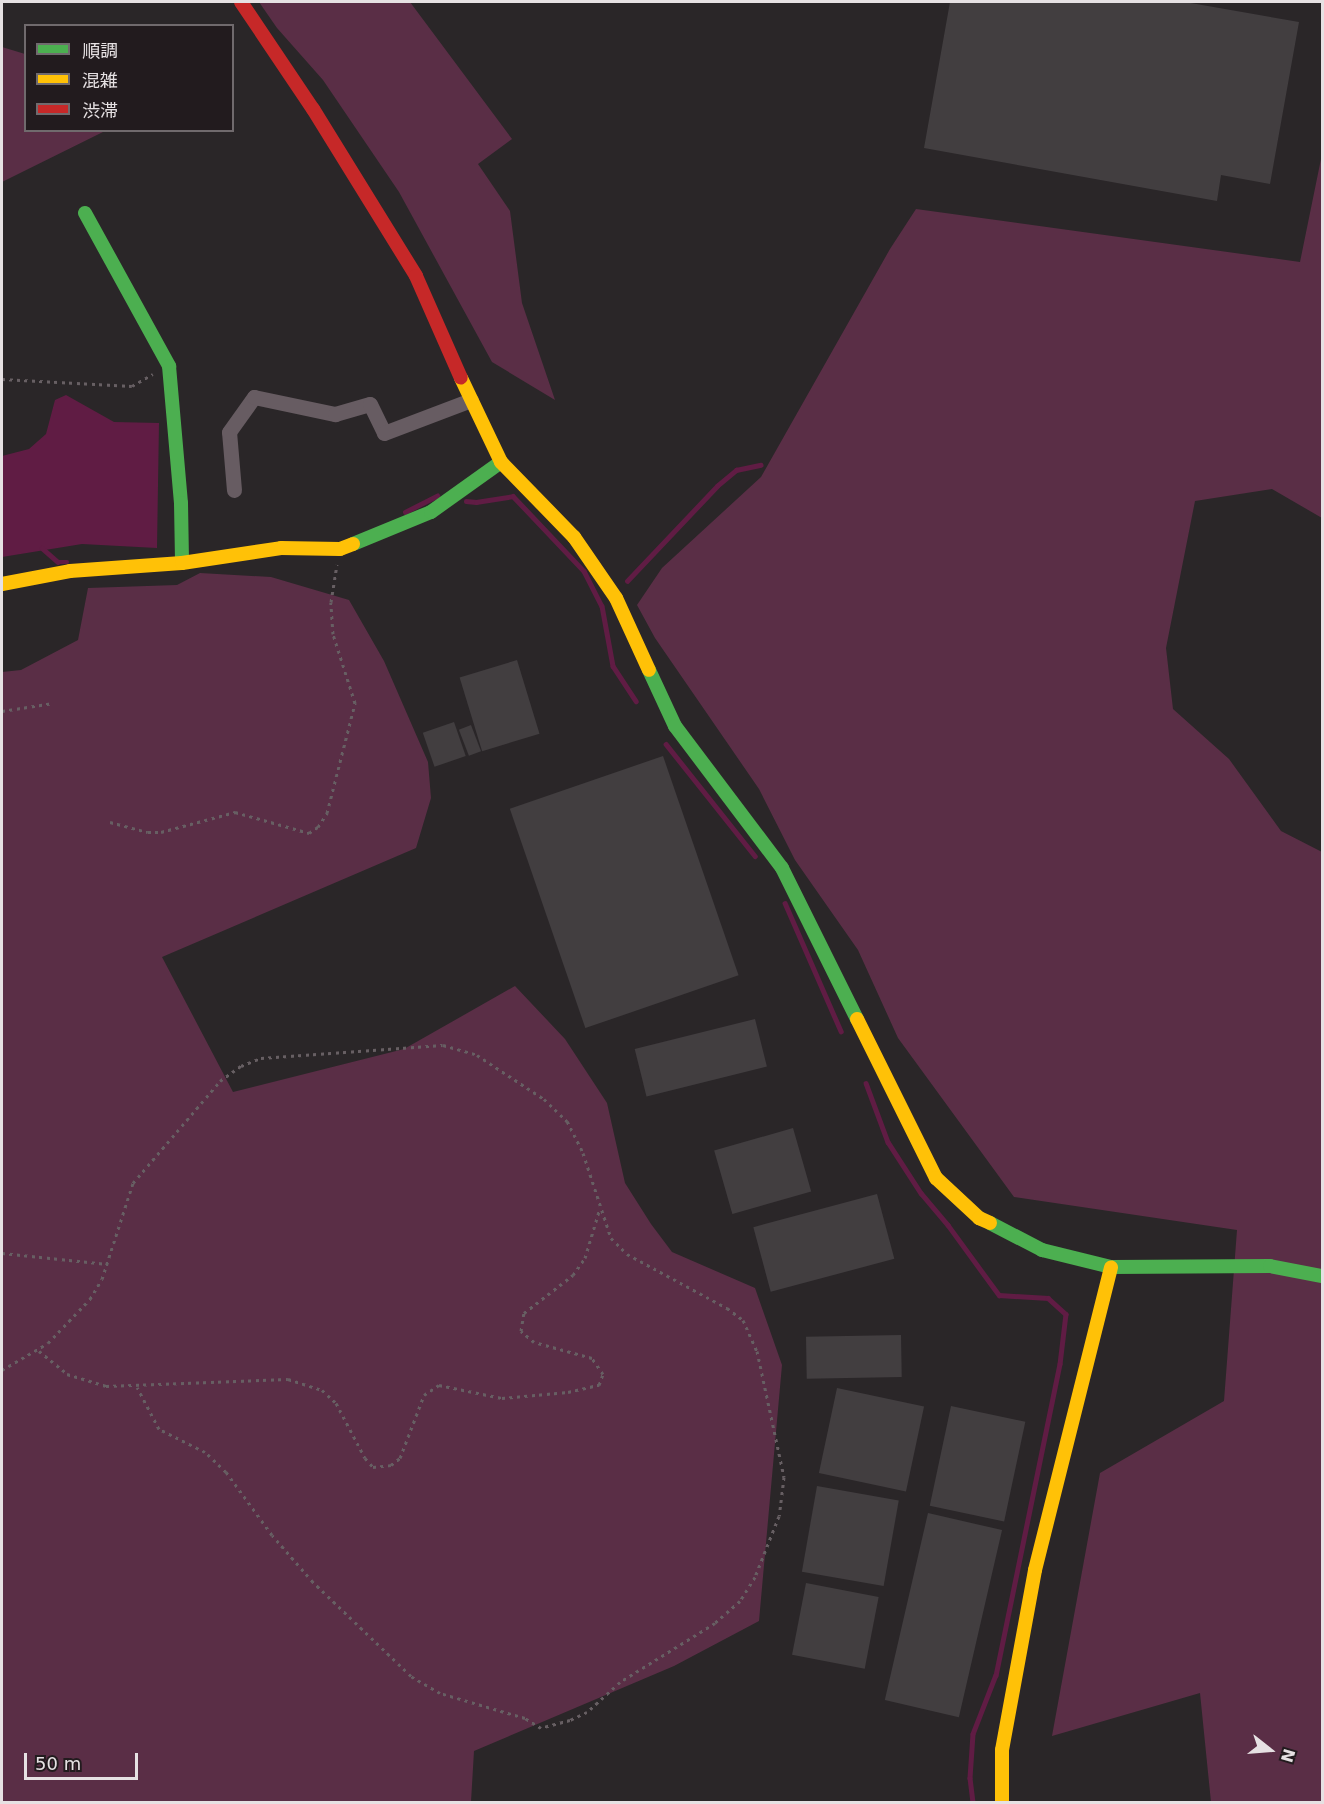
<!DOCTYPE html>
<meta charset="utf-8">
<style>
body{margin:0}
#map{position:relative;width:1324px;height:1804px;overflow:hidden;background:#2a2628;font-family:"DejaVu Sans","Noto Sans JP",sans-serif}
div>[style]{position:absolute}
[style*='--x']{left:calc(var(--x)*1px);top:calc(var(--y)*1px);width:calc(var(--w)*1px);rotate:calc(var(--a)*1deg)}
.green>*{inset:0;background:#5a2e46}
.water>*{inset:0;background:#601c44}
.stream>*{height:4.5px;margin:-2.25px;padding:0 2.25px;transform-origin:2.25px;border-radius:2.25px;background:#601c44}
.building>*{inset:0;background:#423e40;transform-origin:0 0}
.path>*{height:3px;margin-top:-1.5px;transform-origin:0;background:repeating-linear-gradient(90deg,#675f63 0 3px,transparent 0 7.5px)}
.street>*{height:15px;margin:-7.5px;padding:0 7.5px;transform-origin:7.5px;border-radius:7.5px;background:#675c62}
.fast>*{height:14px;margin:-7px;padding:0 7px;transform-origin:7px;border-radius:7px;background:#4caf50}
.slow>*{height:14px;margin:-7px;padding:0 7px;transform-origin:7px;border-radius:7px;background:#ffc107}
.jam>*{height:14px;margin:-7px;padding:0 7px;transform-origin:7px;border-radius:7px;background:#c62828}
span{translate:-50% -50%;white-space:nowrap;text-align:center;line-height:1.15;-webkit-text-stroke:5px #221b1e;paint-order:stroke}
.frame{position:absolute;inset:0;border:3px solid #e6e1e3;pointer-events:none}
.legend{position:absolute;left:24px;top:24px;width:210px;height:108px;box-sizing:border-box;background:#221b1e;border:2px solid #706a6d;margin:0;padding:8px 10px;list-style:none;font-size:18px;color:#e6e1e3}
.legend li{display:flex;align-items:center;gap:12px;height:30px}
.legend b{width:30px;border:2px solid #706a6d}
.north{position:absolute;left:1240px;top:1720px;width:60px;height:60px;-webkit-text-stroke:4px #221b1e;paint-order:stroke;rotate:107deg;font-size:16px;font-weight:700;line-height:24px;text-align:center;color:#e6e1e3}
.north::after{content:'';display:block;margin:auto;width:21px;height:27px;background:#e6e1e3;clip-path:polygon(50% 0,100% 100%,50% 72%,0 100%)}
.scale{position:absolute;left:24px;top:1753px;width:114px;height:27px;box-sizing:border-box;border:3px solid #e6e1e3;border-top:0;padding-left:8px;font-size:18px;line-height:21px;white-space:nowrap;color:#e6e1e3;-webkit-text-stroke:4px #221b1e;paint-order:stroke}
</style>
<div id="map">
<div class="green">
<div style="clip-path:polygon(259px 2px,410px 2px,512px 139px,478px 164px,510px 211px,522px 303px,555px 400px,492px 362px,399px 192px,323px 80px,277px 28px)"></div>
<div style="clip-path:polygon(2px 47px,25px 54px,26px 130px,105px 131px,2px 182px)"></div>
<div style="clip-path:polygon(1322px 154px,1322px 518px,1272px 489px,1195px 501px,1166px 648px,1173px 709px,1229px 759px,1281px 831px,1322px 852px,1322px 1802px,1211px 1802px,1200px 1693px,1052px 1736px,1100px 1473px,1224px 1401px,1237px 1230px,1014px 1197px,898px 1038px,858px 950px,795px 860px,759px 789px,655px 638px,637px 605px,662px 568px,761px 477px,890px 249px,916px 209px,1300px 262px)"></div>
<div style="clip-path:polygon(200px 573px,271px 577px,349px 600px,384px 661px,428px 762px,431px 798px,416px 848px,162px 957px,233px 1092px,404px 1049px,515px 986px,565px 1039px,607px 1103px,625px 1183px,651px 1224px,672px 1252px,755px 1288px,782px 1365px,759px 1621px,674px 1666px,474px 1751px,471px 1802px,2px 1802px,2px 672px,21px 670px,78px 640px,88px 588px,177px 585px)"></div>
</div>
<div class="water">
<div style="clip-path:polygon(66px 395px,114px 422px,159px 423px,157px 548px,82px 544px,2px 557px,2px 456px,29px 449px,46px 434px,55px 400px)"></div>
</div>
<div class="stream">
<div style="--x:466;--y:501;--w:10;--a:6"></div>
<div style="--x:476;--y:502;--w:37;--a:-9"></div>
<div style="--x:513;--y:496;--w:103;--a:46.6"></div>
<div style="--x:584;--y:571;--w:39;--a:63"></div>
<div style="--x:405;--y:512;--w:36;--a:-27"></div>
<div style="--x:42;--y:548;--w:21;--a:41"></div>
<div style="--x:58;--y:562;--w:9;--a:0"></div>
<div style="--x:627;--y:581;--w:131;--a:-46.5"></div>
<div style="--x:717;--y:486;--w:25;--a:-40"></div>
<div style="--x:736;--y:470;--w:25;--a:-12"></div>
<div style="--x:602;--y:606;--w:61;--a:79.6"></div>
<div style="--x:613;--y:666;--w:42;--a:56.7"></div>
<div style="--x:666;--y:744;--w:143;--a:51.5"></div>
<div style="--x:785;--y:903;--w:140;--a:66.4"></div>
<div style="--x:866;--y:1083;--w:63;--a:69.6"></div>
<div style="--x:888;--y:1142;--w:61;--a:57.1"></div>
<div style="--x:921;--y:1193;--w:42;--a:49.8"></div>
<div style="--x:948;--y:1225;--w:87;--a:53.9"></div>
<div style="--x:999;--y:1295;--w:49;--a:3.5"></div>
<div style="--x:1048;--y:1298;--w:24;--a:42"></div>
<div style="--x:1066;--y:1314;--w:50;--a:96.8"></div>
<div style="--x:1060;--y:1364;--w:318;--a:101.6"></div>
<div style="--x:996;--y:1675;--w:63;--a:111.3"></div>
<div style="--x:973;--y:1734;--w:44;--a:93.9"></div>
<div style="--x:970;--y:1778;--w:24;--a:83"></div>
</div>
<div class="building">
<div style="clip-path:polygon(950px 2px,1185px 2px,1299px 22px,1270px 184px,1221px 175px,1217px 201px,924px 148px)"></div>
<div style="left:517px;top:660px;width:77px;height:60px;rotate:73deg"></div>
<div style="left:454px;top:722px;width:36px;height:33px;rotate:71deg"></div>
<div style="left:471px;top:725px;width:28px;height:13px;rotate:69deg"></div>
<div style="left:663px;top:756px;width:232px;height:162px;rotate:71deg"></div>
<div style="left:755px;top:1019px;width:49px;height:124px;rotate:76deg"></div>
<div style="left:793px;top:1128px;width:66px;height:82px;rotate:74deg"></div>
<div style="left:877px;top:1194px;width:67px;height:128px;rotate:75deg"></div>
<div style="left:901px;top:1335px;width:42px;height:95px;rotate:89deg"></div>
<div style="left:837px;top:1388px;width:89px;height:87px;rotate:12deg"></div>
<div style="left:951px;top:1406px;width:76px;height:102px;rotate:12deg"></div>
<div style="left:817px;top:1486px;width:83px;height:87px;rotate:10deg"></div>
<div style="left:928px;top:1513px;width:76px;height:192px;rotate:13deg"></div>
<div style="left:806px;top:1583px;width:74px;height:73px;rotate:11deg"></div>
</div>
<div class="path">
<div style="--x:2;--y:379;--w:130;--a:3.1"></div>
<div style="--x:132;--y:386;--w:24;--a:-30"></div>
<div style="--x:2;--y:711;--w:52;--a:-8.9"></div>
<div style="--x:110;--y:822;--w:39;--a:15"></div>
<div style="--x:148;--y:832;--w:13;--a:0"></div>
<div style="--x:161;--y:832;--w:77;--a:-15.1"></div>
<div style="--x:235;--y:812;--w:77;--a:15.8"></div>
<div style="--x:309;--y:833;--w:11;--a:-34"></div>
<div style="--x:318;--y:827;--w:17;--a:-57"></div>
<div style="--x:327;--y:813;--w:114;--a:-75.7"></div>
<div style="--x:355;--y:703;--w:72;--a:-107.7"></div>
<div style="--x:333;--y:634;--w:32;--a:-94"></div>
<div style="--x:331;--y:602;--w:38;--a:-81"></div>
<div style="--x:2;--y:1253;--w:106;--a:6"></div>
<div style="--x:39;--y:1351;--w:36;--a:39"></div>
<div style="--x:67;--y:1374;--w:41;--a:17.1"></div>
<div style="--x:106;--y:1386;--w:182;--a:-2.2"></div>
<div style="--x:288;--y:1379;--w:36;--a:18"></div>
<div style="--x:322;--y:1390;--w:19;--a:43"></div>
<div style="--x:336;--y:1403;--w:62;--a:62.2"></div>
<div style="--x:365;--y:1458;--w:12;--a:48"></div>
<div style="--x:373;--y:1467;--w:18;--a:-6"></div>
<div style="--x:391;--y:1465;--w:11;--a:-38"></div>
<div style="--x:400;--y:1458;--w:67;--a:-69.1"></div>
<div style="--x:424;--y:1395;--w:18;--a:-34"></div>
<div style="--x:439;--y:1385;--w:64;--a:11.7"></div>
<div style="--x:502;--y:1398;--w:66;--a:-5.2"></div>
<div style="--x:568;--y:1392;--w:32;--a:-13"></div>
<div style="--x:599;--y:1385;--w:12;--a:-70"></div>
<div style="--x:603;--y:1374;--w:19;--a:-125"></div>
<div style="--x:592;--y:1358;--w:60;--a:-164.6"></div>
<div style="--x:534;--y:1342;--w:17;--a:-140"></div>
<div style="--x:521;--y:1331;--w:18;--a:-81"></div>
<div style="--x:524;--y:1313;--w:62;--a:-37.8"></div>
<div style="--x:573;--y:1275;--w:21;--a:-55"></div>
<div style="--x:585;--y:1258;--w:52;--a:-73.3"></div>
<div style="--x:2;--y:1370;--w:53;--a:-30.4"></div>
<div style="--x:48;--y:1343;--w:61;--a:-46.3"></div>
<div style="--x:90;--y:1299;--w:23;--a:-59"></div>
<div style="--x:102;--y:1279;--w:101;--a:-72.1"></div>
<div style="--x:133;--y:1183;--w:134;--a:-49.5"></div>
<div style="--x:220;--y:1081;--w:26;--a:-36"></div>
<div style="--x:241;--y:1066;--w:22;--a:-22"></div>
<div style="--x:261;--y:1058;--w:182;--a:-4.1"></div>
<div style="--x:443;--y:1045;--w:35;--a:16"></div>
<div style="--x:477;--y:1055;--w:80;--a:33.3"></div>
<div style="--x:544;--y:1099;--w:32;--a:44"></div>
<div style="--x:567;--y:1121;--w:36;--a:63"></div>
<div style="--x:583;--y:1153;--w:89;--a:71.8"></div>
<div style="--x:611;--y:1238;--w:23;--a:45"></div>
<div style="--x:627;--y:1254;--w:114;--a:28.4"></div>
<div style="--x:727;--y:1308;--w:20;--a:37"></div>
<div style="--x:743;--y:1320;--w:34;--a:66"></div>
<div style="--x:757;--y:1351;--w:129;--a:77.9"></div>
<div style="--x:784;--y:1477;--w:39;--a:97"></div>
<div style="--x:779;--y:1516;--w:66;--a:111.5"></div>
<div style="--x:755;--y:1577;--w:28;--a:122"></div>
<div style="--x:740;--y:1601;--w:33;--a:139"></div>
<div style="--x:715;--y:1623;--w:112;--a:148.2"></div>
<div style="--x:620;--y:1682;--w:45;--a:137.7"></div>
<div style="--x:587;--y:1712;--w:19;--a:155"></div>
<div style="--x:570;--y:1720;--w:30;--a:165"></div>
<div style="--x:541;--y:1728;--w:19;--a:-148"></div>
<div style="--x:525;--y:1718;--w:89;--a:-163.6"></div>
<div style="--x:440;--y:1693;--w:34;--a:-150"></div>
<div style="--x:411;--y:1676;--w:136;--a:-136.2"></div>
<div style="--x:313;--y:1582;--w:62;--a:-131.1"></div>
<div style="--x:272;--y:1535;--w:78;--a:-126.1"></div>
<div style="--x:226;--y:1472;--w:29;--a:-136"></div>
<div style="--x:205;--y:1452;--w:51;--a:-153.4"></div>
<div style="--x:159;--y:1429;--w:47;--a:-117.6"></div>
</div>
<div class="street">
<div style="--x:234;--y:490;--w:58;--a:-94.9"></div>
<div style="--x:229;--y:432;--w:43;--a:-54.5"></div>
<div style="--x:254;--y:397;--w:83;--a:11.9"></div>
<div style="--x:335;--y:414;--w:36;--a:-16"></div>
<div style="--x:370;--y:404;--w:32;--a:64"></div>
<div style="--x:384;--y:433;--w:93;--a:-20.8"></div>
</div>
<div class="fast">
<div style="--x:85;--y:213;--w:175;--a:61.2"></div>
<div style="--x:169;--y:366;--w:138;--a:85"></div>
<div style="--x:181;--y:503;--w:60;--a:89"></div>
<div style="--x:353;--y:544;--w:84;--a:-22.3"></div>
<div style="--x:431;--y:512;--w:86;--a:-35.5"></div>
<div style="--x:649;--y:670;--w:62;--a:65.1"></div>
<div style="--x:675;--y:726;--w:178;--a:53"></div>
<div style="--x:782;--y:868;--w:169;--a:63.6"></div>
<div style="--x:990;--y:1223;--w:59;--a:27.4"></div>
<div style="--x:1042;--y:1250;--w:71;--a:13.8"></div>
<div style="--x:1111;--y:1267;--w:159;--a:-0.4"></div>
<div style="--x:1270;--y:1266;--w:53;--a:10.9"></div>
</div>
<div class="slow">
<div style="--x:461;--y:378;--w:93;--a:64.5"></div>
<div style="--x:501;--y:462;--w:105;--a:45.8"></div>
<div style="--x:574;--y:537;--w:74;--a:55.5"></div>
<div style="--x:616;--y:598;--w:79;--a:65.4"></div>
<div style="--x:2;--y:584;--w:69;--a:-10.8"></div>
<div style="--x:70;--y:571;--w:112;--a:-4.1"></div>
<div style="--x:182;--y:563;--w:100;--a:-8.6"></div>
<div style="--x:281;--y:548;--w:59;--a:1"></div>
<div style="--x:340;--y:549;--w:14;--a:-21"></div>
<div style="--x:857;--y:1019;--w:178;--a:63.6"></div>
<div style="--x:936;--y:1178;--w:59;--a:42.9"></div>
<div style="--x:979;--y:1218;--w:12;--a:24"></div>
<div style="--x:1002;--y:1802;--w:52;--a:-90"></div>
<div style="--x:1002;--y:1750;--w:183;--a:-79.6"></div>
<div style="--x:1035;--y:1570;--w:312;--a:-75.9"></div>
</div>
<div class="jam">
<div style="--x:241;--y:2;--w:129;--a:56.1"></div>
<div style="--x:313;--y:109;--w:196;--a:58.3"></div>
<div style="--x:416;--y:276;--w:111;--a:66.2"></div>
</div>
<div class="frame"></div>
<ul class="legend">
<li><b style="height:8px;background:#4caf50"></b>順調</li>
<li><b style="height:8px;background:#ffc107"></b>混雑</li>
<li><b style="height:8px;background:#c62828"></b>渋滞</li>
</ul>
<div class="north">N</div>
<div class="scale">50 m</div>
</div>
